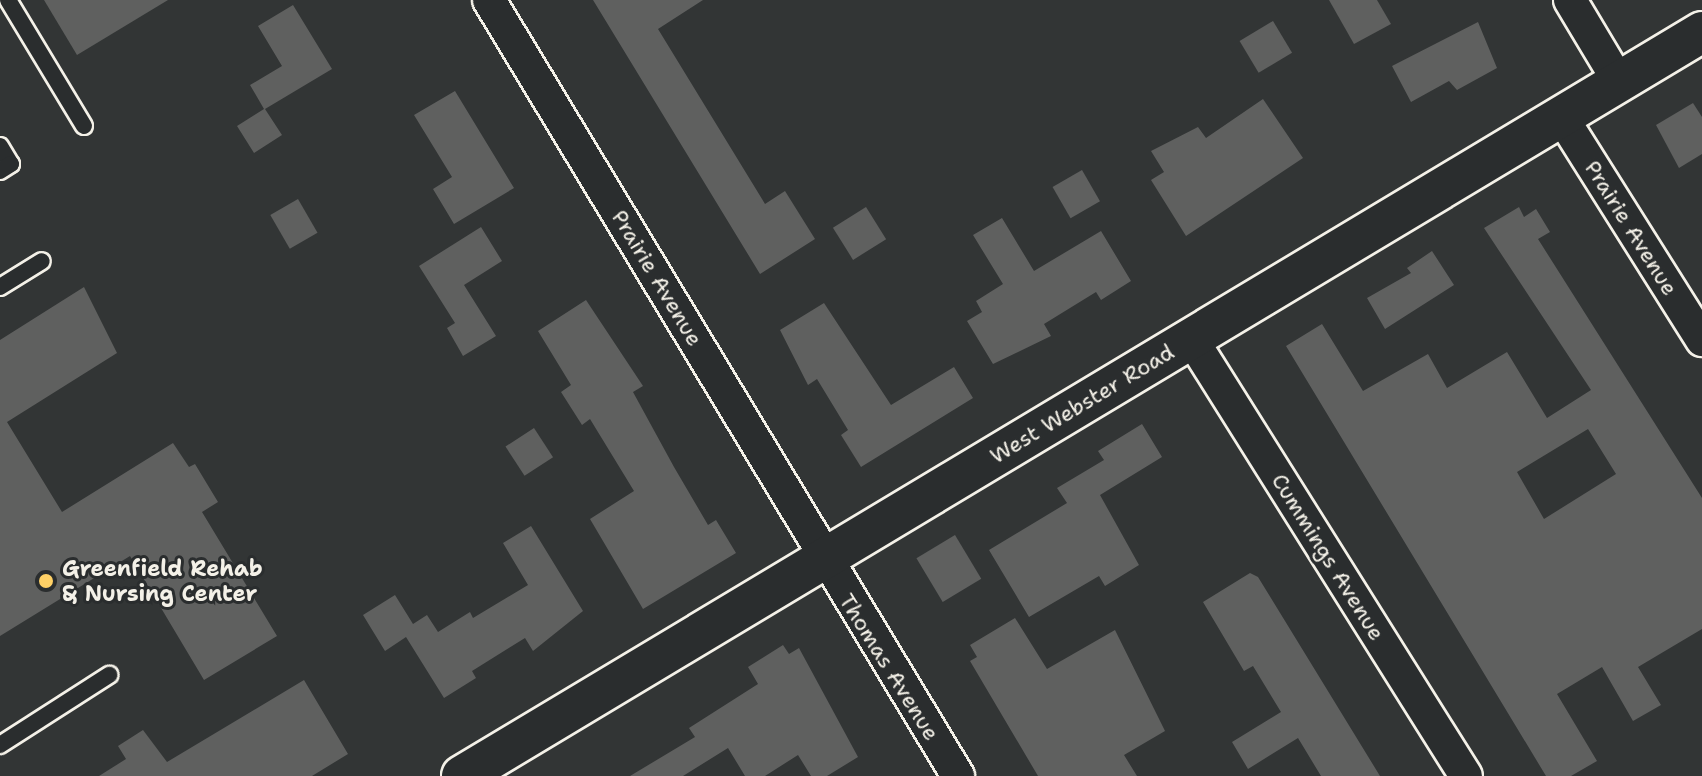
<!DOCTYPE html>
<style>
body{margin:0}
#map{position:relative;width:1702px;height:776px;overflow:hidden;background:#323535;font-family:"Shantell Sans",sans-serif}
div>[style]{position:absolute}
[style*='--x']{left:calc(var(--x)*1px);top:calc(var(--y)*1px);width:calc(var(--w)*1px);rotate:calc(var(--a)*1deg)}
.building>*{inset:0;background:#5f605f;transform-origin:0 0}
.roads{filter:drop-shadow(2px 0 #f4f1e8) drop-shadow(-2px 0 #f4f1e8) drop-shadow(0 2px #f4f1e8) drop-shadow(0 -2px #f4f1e8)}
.service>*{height:16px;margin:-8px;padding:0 8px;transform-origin:8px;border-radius:8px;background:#2a2d2e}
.minor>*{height:32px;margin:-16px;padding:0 16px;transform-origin:16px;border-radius:16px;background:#2a2d2e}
.tertiary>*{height:40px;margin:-20px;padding:0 20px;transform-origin:20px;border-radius:20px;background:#2a2d2e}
.dots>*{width:22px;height:22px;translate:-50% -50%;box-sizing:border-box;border:4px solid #2a2d2e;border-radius:50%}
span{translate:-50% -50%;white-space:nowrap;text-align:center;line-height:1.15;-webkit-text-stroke:6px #2a2d2e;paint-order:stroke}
.street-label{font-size:22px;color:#f4f1e8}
.poi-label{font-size:22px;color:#f4f1e8;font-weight:700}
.left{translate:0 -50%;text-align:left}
</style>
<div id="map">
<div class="building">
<div style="clip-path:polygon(44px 0,168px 0,77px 55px)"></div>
<div style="clip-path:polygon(593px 0,703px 0,658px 29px,765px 204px,785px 191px,815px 239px,760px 274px)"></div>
<div style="clip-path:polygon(1329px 0,1377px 0,1391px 24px,1354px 44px)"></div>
<div style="clip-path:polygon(293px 5px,332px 69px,265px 109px,282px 135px,254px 153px,237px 126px,264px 109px,250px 85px,282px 66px,258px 26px)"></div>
<div style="left:1273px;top:21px;width:37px;height:39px;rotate:59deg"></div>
<div style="clip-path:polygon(1478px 22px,1497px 68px,1457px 90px,1449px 81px,1411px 102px,1392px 66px)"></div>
<div style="clip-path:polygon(455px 91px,514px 188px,454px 224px,433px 189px,452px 177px,414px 115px)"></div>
<div style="clip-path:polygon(1263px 99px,1303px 158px,1186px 236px,1151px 180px,1164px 172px,1151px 151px,1198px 127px,1206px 138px)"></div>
<div style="clip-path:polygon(1693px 103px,1702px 117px,1702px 154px,1679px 168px,1656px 125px)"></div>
<div style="left:1082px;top:170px;width:36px;height:34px;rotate:60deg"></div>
<div style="left:298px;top:199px;width:39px;height:32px;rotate:60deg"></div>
<div style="left:866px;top:207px;width:38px;height:39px;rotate:58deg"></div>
<div style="clip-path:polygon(evenodd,1519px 207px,1524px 217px,1536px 209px,1550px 232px,1538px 239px,1702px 498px,1702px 629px,1638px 667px,1661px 705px,1633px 721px,1602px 667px,1557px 694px,1597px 761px,1571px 776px,1546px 776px,1286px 346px,1322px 324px,1363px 391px,1428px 354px,1447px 388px,1507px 352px,1547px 418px,1591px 390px,1484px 228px,1519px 207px,1588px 429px,1616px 474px,1544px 519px,1517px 472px,1588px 429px)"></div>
<div style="clip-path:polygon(1002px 218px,1034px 271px,1101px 231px,1131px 281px,1101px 300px,1096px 292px,1044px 324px,1051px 336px,993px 364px,967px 321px,982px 312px,976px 301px,1003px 284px,973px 235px)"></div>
<div style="clip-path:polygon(481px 227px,502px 261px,464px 285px,496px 336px,463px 356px,447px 328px,455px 323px,419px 266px)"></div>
<div style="clip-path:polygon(1432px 251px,1454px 285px,1385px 329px,1367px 298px,1411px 273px,1407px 268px)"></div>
<div style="clip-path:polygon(84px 287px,117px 353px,7px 422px,62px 512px,173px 443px,189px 467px,195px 464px,218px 502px,202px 512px,277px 636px,204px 680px,130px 556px,0 636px,0 340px)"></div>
<div style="clip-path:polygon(586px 300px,643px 386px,633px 392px,674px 467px,708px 525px,716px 520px,736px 553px,643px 609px,590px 519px,634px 491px,590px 419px,582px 425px,561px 392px,571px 385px,538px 331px)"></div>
<div style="clip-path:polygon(824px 303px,891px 405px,954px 367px,973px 398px,861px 467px,841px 435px,848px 430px,817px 379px,808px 385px,780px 330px)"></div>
<div style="clip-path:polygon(1142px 424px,1162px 457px,1100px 495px,1139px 565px,1105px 586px,1099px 576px,1029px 617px,989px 550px,1067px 503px,1057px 488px,1104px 460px,1098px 451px)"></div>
<div style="left:534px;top:428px;width:35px;height:34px;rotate:57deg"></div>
<div style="clip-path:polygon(531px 526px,583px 611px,533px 651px,525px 638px,472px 671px,476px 678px,444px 698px,406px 637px,385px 651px,363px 615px,395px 595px,413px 624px,427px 615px,438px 632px,470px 612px,473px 618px,528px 585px,503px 543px)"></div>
<div style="left:955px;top:535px;width:51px;height:45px;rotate:59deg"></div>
<div style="clip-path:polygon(1250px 573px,1258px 577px,1380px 776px,1321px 776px,1298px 738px,1248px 769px,1232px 742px,1281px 712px,1253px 666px,1244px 671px,1203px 602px)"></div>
<div style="clip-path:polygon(1015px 618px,1047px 669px,1115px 630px,1165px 731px,1124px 755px,1137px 776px,1038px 776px,970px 661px,977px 657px,970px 645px)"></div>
<div style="clip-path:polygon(783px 645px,789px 654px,799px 648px,858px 757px,827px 776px,811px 776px,798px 755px,765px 776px,745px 776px,728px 748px,683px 776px,630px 776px,695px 737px,689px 728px,758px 684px,748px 667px)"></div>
<div style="clip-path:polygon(304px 680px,348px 754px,312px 776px,99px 776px,126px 759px,118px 746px,143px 730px,167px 762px)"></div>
</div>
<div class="roads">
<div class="service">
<div style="--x:8;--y:0;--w:147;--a:58.9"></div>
<div style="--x:0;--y:146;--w:21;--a:59"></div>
<div style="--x:11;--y:164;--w:13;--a:148"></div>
<div style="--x:0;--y:287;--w:49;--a:-31.8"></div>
<div style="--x:0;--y:745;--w:130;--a:-32.7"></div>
</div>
<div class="minor">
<div style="--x:489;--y:0;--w:907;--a:58.85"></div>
<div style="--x:1570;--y:0;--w:96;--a:59.1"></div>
<div style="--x:1561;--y:116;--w:265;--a:57.8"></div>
<div style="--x:1191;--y:338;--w:517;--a:57.88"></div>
</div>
<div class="tertiary">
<div style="--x:462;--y:776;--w:1446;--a:-30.96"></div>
</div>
</div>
<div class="dots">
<div style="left:46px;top:581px;background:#ffd166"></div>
</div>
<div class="street-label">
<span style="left:1631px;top:228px;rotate:58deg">Prairie Avenue</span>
<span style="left:657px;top:278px;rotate:59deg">Prairie Avenue</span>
<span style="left:1082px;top:404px;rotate:-31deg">West Webster Road</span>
<span style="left:1328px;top:557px;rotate:58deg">Cummings Avenue</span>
<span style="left:889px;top:667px;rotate:58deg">Thomas Avenue</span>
</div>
<div class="poi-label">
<span class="left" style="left:62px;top:581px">Greenfield Rehab<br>&amp; Nursing Center</span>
</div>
</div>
